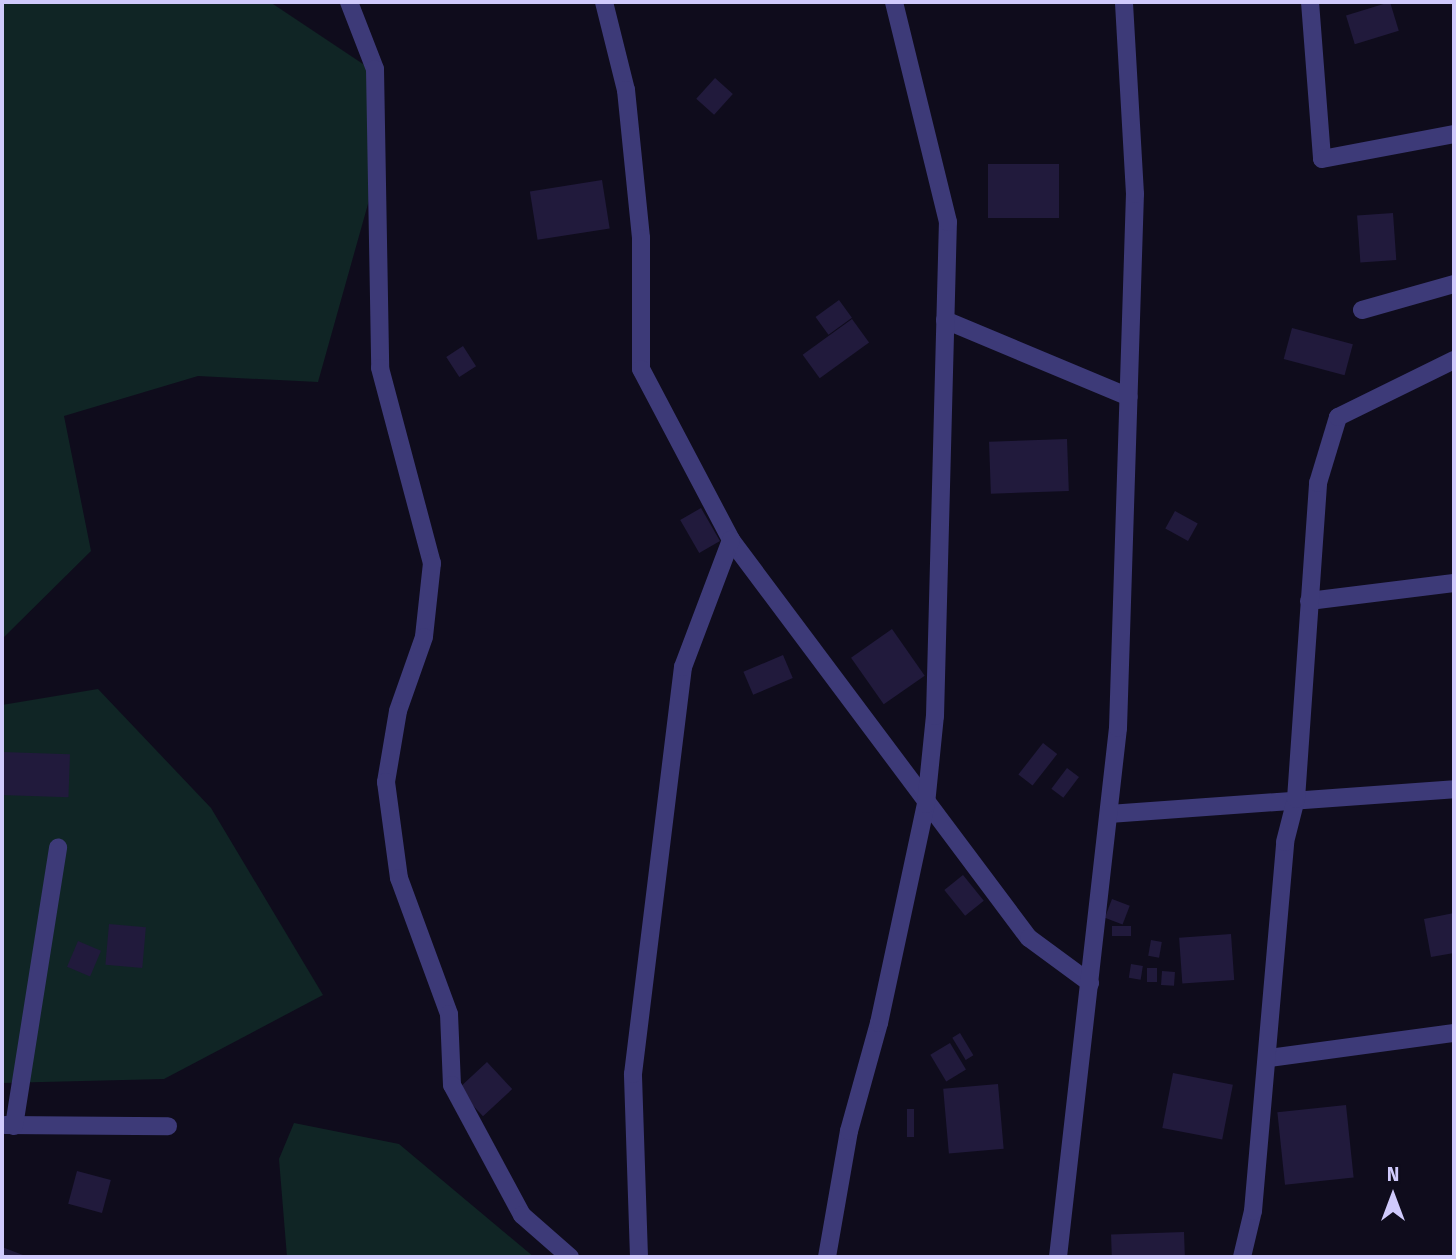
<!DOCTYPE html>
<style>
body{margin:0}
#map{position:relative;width:1456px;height:1259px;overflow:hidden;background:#0f0c1c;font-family:"Fira Sans",sans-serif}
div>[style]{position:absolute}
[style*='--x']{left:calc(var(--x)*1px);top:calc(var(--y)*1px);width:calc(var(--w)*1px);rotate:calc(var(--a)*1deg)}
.green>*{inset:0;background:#102525}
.building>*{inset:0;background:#211a3c;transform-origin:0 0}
.minor>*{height:18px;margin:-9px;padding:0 9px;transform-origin:9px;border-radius:9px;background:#3d3a78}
span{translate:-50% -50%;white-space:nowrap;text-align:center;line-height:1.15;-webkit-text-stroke:5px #0f0c1c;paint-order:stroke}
.frame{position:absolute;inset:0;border:4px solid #d0cafc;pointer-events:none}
.north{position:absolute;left:1358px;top:1161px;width:70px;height:70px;-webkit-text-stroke:5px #0f0c1c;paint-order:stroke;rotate:0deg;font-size:19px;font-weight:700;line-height:28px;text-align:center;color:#d0cafc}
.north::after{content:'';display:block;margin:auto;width:24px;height:32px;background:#d0cafc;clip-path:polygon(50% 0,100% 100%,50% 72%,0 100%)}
</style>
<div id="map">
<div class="green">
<div style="clip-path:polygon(2px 2px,270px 2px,378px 74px,375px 179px,318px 382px,198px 376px,64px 416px,91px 551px,2px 639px)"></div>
<div style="clip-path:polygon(98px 689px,211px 808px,323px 995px,164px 1079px,2px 1083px,2px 705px)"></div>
<div style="clip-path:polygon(294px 1123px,399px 1144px,534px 1257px,287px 1257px,279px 1159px)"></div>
</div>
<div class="building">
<div style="left:1390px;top:2px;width:30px;height:46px;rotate:73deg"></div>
<div style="left:715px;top:78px;width:24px;height:28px;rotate:42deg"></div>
<div style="left:988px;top:164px;width:71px;height:54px"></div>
<div style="left:602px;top:180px;width:49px;height:73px;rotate:81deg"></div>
<div style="left:1393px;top:213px;width:47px;height:36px;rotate:86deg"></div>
<div style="left:839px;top:300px;width:22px;height:29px;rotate:54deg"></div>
<div style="left:852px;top:319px;width:29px;height:61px;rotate:54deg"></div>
<div style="left:1292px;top:328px;width:63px;height:32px;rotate:15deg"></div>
<div style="left:463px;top:346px;width:24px;height:20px;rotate:57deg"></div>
<div style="left:1067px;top:439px;width:52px;height:78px;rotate:88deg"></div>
<div style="left:701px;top:508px;width:38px;height:24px;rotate:60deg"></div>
<div style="left:1175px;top:511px;width:26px;height:20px;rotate:29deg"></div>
<div style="left:892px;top:629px;width:57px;height:50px;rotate:55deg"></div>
<div style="left:783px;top:655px;width:25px;height:43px;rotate:67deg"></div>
<div style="left:1043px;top:743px;width:18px;height:40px;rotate:38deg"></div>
<div style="left:2px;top:752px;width:68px;height:43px;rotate:2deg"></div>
<div style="left:1067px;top:768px;width:15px;height:26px;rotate:37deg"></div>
<div style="left:963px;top:875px;width:33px;height:24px;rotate:51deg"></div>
<div style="left:1112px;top:899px;width:19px;height:20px;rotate:21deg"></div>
<div style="clip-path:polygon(1454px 913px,1454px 953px,1431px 957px,1424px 919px)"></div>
<div style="left:109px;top:924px;width:37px;height:41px;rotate:5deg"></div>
<div style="left:1112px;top:926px;width:19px;height:10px"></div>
<div style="left:1231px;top:934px;width:46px;height:52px;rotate:86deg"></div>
<div style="left:1151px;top:940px;width:11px;height:16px;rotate:10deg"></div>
<div style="left:78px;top:941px;width:25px;height:28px;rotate:23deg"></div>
<div style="left:1131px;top:964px;width:12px;height:14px;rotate:9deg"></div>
<div style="left:1147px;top:968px;width:10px;height:14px"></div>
<div style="left:1162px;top:971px;width:13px;height:14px;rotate:4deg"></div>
<div style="left:960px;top:1033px;width:26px;height:9px;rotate:59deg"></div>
<div style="left:950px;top:1043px;width:31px;height:23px;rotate:59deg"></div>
<div style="left:487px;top:1062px;width:37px;height:40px;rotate:47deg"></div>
<div style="left:1173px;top:1073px;width:61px;height:56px;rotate:11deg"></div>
<div style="left:998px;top:1084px;width:65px;height:55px;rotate:85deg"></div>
<div style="left:1346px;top:1105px;width:73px;height:69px;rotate:84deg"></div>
<div style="left:907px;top:1109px;width:7px;height:28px"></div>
<div style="left:77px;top:1171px;width:35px;height:34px;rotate:15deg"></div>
<div style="left:1184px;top:1232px;width:25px;height:73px;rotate:88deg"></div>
<div style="clip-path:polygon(2px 1247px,28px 1257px,2px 1257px)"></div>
</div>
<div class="minor">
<div style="--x:349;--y:2;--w:72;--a:68.8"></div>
<div style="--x:375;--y:69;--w:299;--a:89"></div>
<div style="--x:380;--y:368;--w:202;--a:75.1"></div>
<div style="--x:432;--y:563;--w:74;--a:96.2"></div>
<div style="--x:424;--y:637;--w:78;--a:109.4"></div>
<div style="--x:398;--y:711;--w:72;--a:99.6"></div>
<div style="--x:386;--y:782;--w:97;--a:82.3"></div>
<div style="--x:399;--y:878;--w:145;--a:69.8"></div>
<div style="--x:449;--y:1014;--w:71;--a:87.6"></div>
<div style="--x:452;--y:1085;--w:148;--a:61.7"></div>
<div style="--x:522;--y:1215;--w:64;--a:41.2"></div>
<div style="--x:604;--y:2;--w:91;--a:76"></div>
<div style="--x:626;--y:90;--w:149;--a:84.2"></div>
<div style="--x:641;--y:238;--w:131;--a:90"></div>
<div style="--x:641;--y:369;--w:193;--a:62.2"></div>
<div style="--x:731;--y:540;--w:497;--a:53.2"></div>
<div style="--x:1029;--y:938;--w:76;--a:36.4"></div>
<div style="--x:1310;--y:2;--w:157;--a:85.6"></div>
<div style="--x:1322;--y:159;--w:134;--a:-10.7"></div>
<div style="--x:1362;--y:310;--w:96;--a:-15.8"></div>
<div style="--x:945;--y:320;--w:199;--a:22.7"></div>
<div style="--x:1309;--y:601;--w:146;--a:-7.1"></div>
<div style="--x:1109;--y:814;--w:346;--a:-4.1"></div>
<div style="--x:1269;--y:1058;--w:187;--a:-7.7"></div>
<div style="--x:5;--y:1125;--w:163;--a:0.4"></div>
<div style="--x:14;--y:1126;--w:282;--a:-81"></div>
<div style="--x:639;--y:1257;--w:183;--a:-91.9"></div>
<div style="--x:633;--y:1074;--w:410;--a:-83"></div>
<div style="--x:683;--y:667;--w:136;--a:-69.3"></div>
<div style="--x:827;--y:1257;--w:128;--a:-80.1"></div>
<div style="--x:849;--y:1131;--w:112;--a:-74.5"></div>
<div style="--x:879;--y:1023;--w:224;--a:-77.9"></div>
<div style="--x:926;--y:804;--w:88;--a:-84.2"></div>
<div style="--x:935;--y:716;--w:494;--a:-88.5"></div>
<div style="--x:948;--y:222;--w:227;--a:-103.8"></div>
<div style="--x:1058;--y:1257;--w:532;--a:-83.53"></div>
<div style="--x:1118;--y:728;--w:534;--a:-88.18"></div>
<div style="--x:1135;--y:194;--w:192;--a:-93.3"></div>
<div style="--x:1242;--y:1257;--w:47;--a:-76.6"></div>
<div style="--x:1253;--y:1211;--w:370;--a:-85"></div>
<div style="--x:1285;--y:842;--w:44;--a:-75.7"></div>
<div style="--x:1296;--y:799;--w:317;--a:-86"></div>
<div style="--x:1318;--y:483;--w:69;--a:-73.1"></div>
<div style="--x:1338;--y:417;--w:129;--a:-26.2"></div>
</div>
<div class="frame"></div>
<div class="north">N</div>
</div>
